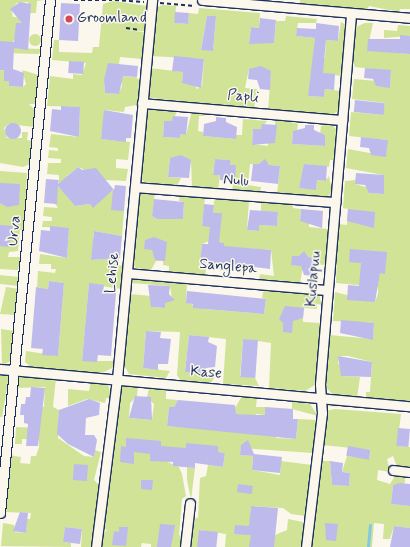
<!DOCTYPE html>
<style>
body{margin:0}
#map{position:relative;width:410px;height:547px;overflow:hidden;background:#fbf7ec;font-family:Mynerve,sans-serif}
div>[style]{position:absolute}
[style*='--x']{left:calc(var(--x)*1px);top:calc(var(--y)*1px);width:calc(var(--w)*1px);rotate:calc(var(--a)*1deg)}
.green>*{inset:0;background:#d0e397}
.round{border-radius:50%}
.stream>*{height:3px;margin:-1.5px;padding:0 1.5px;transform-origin:1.5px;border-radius:1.5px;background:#83c9e4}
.building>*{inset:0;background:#bebaec;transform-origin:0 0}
.path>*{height:2px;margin-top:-1px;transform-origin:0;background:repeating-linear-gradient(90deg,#1b2f5e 0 4px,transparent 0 7px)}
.roads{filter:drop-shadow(1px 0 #1b2f5e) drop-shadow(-1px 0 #1b2f5e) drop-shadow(0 1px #1b2f5e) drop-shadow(0 -1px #1b2f5e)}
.street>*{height:9px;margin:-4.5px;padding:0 4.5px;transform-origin:4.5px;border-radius:4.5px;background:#fbf7ec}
.dots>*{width:11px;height:11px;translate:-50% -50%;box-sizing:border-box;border:2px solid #fbf7ec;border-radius:50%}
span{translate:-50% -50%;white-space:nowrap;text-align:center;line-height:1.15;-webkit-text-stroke:3px #fbf7ec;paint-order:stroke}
.poi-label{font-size:15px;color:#1b2f5e}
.left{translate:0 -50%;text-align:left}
.street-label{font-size:15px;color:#1b2f5e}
</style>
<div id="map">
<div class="green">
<div style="clip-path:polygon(0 0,44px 0,37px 1px,36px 13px,30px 13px,28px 2px,17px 3px,11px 9px,13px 17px,30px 18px,12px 43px,14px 48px,41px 49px,39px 54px,0 53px)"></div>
<div style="clip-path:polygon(300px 0,410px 0,410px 9px,400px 9px,399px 12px,369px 6px,367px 10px,353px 9px,300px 3px)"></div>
<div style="clip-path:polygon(113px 1px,147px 6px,144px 31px,124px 30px,144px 32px,142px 59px,120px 57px,119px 64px,104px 80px,105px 93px,118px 94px,122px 86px,120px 76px,136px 77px,140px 81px,137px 105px,125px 107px,124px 112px,104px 110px,108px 132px,102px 132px,101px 139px,130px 142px,128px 160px,116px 159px,116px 168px,128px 169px,126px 181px,106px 180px,78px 167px,67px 176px,66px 195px,75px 206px,90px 204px,93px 207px,113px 190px,124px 211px,122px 236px,94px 231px,93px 238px,99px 239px,99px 246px,93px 245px,91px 260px,119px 258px,118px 265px,123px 266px,121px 289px,89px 284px,82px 361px,115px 361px,114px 367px,102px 373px,31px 367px,25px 362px,26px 351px,58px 356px,64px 283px,49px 281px,48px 289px,37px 287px,38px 271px,55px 273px,56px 269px,51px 269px,51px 264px,39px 264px,40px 254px,67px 258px,69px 228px,42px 227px,43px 221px,52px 221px,52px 217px,43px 216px,44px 207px,58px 208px,45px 189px,58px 189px,59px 180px,59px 175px,47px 174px,48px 163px,61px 163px,61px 159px,48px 158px,49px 150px,58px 151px,58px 148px,49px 147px,51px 134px,79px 137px,80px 107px,47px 106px,50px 76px,73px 79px,73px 74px,82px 75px,86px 63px,52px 60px,54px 40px,59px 40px,59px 52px,92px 53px,93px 47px,99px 47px,103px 4px)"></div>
<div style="clip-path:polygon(evenodd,162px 5px,176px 6px,175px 23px,188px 24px,189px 13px,198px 14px,199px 8px,260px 13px,259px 28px,251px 27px,249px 44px,274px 42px,276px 21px,285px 21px,286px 16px,317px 19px,316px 23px,298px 23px,296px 36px,315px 38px,314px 57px,325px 58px,326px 40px,338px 41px,341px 22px,346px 25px,342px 76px,313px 72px,308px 96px,324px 97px,325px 89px,340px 91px,338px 111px,332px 115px,268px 110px,271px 72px,249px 69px,245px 88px,257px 89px,254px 109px,151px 98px,147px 93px,149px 68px,183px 72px,182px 83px,194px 84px,197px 89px,202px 86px,204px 59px,150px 56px,156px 8px,162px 5px,207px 16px,216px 16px,213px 51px,201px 49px,207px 16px)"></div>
<div style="clip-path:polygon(365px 23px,373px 23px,367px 51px,399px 49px,399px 53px,409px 54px,410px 51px,410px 402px,366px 399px,366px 392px,370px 392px,372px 362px,348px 356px,339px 356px,338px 364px,342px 365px,342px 376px,360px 377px,357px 398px,334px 396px,325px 386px,329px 335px,373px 339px,374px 323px,333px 321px,335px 292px,375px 302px,378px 294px,378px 287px,336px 283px,338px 224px,347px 225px,348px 209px,343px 208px,345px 181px,356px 180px,355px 184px,369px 188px,369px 193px,384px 194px,383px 175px,346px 168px,348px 149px,386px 156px,387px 140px,349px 136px,351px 112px,383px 115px,385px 103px,352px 99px,354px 79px,376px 81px,376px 86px,390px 87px,391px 71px,355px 67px,353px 62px,356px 27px)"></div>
<div style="clip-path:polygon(398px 25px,410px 26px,410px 36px,384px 38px,384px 30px,397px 31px)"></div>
<div class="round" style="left:29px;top:34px;width:12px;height:12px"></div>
<div style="clip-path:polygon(0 70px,12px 71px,4px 72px,4px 81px,9px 81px,9px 86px,23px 87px,26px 84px,22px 70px,39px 75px,36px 104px,29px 104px,35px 110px,34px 127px,8px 124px,4px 128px,7px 138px,22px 138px,22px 132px,28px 132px,27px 140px,32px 141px,30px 164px,23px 167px,0 163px)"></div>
<div style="clip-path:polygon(149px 108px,178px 110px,172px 121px,164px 121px,163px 137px,179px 138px,180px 134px,186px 135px,192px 111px,205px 112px,204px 116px,199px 116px,198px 131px,203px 132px,203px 136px,236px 139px,236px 135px,242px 135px,243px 119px,267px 121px,261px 129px,253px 129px,252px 144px,268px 146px,268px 143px,275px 143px,275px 118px,298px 124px,297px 132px,293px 131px,292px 144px,324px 146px,325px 135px,320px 134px,321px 126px,331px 124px,337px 130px,335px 160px,330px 160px,329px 167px,305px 164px,299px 188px,316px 189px,317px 180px,325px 181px,329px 176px,332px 192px,326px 198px,277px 194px,280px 166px,250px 164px,248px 185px,261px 187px,260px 193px,232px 191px,236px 166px,230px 165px,230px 160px,215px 159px,213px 174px,220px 175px,218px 190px,192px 187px,191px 160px,177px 158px,170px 158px,168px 177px,181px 178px,177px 186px,144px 182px,140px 176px,146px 111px)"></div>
<div style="clip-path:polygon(0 171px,27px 173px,24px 230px,20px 230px,18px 251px,9px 252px,8px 257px,21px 257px,18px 270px,0 269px)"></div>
<div style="clip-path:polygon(143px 192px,155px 193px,152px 216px,157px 219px,183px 219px,184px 202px,179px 201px,180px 195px,205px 197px,202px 226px,221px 214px,213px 213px,214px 201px,218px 198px,249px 200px,247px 230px,258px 231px,259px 225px,277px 226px,278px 213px,261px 211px,261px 201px,293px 204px,293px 208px,301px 209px,300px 221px,309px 222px,309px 227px,328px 229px,326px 265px,314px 264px,314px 258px,307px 257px,305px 253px,300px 284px,259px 280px,260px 274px,274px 276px,271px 250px,239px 248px,229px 271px,220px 271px,224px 243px,209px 241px,202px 244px,200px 262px,212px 268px,206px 269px,205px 275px,169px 272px,169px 266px,163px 265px,163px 261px,156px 261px,151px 270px,136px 268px,132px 262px,138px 195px)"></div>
<div style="clip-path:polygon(0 275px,18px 277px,19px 286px,0 284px)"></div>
<div style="clip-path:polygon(137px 278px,187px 282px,186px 302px,204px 309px,264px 314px,266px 299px,262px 298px,263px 292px,269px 289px,319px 295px,322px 305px,317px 304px,317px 309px,304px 308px,303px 318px,303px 322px,321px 323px,315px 385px,305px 391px,269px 388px,271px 343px,243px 339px,240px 376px,255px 378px,259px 386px,223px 384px,226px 339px,189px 335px,185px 372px,216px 375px,211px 383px,180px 380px,177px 375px,180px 332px,146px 331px,143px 368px,170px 371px,166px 378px,129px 374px,124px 365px,130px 294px,151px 296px,151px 307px,165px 308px,165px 301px,172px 299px,170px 286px,130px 283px)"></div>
<div style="clip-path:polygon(6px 287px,19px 289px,16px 315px,0 314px)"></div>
<div style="clip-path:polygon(1px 329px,15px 331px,11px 361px,2px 365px)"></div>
<div style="clip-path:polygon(0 373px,9px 377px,2px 417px,0 417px)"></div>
<div style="clip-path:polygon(29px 375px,56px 378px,53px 407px,59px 410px,58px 438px,84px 456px,94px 457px,95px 450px,101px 452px,94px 480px,99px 485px,93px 547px,81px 547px,82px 529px,65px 527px,64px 542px,71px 543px,71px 547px,1px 546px,3px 523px,14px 525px,15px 532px,26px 533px,27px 519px,30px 519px,31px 513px,4px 512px,9px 455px,21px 457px,20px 463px,30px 464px,31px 456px,36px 456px,39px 447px,39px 440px,22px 439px,22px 444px,15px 444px,16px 427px,39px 428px,41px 407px,44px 407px,45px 387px,15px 388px,17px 376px)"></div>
<div style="clip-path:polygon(91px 381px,108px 383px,111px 398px,106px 398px,105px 403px,87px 399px,68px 406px,68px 389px,89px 391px)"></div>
<div style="clip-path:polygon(124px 386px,138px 386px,137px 396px,130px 403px,129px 418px,152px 420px,154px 404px,147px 397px,149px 388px,166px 389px,166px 399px,178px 400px,174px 407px,169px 407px,167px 426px,240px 432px,242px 414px,236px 414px,235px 408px,242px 396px,257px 397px,256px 407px,265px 407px,265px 415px,256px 414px,255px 425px,277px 438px,296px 439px,298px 419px,318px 420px,313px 453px,241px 448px,240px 455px,253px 456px,252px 470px,280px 475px,281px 461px,312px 465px,306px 516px,291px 514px,283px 508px,251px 506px,250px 516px,275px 535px,287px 530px,288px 519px,303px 522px,303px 547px,225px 547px,226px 534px,200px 530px,198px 547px,189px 547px,192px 521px,198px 517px,200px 478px,206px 476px,208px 465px,223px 467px,225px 453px,186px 448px,168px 462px,179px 467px,182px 474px,186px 496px,182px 499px,179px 535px,183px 537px,183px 547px,151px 547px,151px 544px,142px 543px,141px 547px,99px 547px,102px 532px,107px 531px,103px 525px,109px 463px,113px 462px,120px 391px)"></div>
<div style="clip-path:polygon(292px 401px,310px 404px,318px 416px,292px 409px)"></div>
<div style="clip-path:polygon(331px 404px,401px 409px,327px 406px)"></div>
<div style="clip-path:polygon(335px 409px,401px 414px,397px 446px,410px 447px,410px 468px,397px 467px,393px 456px,387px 459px,390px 472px,378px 470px,377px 480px,390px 484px,395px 476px,405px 477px,405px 483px,393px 485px,391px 504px,410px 506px,410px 528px,394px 526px,390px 539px,383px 539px,384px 524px,374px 523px,372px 547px,309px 547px,320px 461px,330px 461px,332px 485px,349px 486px,350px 473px,342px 472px,347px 456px,369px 459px,371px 450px,322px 445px,325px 411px)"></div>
<div style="clip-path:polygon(187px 467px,195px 468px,191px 500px,187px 480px)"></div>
</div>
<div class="stream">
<div style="--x:368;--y:547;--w:22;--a:-85"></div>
</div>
<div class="building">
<div style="clip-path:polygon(20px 2px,31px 4px,28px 50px,14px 48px,13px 69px,24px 73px,23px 87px,9px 86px,9px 81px,4px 81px,4px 70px,0 70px,0 41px,14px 42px,16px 23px,22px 23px,10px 9px)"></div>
<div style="left:61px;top:3px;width:19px;height:37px;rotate:3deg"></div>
<div style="left:175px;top:12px;width:14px;height:11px;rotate:4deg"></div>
<div style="clip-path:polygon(207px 16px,216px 16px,213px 51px,201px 50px)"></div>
<div style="clip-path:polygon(260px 18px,276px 20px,274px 43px,249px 44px,251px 27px,259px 28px)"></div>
<div style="clip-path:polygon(316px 23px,339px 26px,338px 41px,326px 40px,323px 73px,335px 74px,334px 90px,325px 89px,324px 97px,308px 96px,315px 38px,296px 36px,297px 28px,316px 29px)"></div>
<div style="clip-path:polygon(400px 35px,410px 36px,410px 54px,367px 51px,368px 39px,400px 39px)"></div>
<div style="clip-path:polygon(174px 56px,204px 59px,201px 88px,182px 83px,183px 72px,172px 71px)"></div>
<div style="left:69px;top:61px;width:15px;height:12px;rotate:4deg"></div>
<div style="clip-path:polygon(108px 63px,138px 66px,137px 77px,123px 76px,119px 94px,105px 93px,104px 80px)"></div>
<div style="clip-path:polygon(261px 66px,271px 71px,270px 90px,260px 89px,257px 80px,248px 79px,249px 69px)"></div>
<div style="clip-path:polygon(365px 68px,391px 70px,390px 88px,376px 86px,373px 79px,364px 78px)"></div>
<div style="left:355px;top:100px;width:30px;height:12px;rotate:6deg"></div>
<div style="clip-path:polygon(61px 106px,80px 107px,79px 137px,50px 131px,52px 109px,61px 110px)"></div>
<div style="clip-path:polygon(104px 110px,133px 115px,131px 138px,126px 138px,126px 142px,101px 139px)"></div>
<div style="clip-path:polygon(173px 116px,188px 117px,186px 135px,180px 134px,180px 138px,163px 137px,164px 121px,172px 121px)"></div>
<div style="clip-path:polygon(216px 117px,226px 118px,226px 122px,237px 127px,236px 139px,203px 136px,204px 124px,216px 121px)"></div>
<div class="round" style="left:5px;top:123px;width:16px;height:16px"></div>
<div style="clip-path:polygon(262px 124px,277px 125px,275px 143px,252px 145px,253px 129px,261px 129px)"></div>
<div style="clip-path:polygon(305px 125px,314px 125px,314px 130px,325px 135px,325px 146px,292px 144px,293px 131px,305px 128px)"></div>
<div style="clip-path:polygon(361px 137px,388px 140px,386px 157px,371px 155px,369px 148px,360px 147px)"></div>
<div style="clip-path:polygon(181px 155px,191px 160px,189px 178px,168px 177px,170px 158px)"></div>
<div style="clip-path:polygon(215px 159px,230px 160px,230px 165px,236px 165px,235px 182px,220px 180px,220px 175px,213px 175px)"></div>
<div style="clip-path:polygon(265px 159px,269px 165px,280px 166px,278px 184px,251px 181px,253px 164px,259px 164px)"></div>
<div style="clip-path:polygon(304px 164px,327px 166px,326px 181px,317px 180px,316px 190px,299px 188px)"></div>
<div style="clip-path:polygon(78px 167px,82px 170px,96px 168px,114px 190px,115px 185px,126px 186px,124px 211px,111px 210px,113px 190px,93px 208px,90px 204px,75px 206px,58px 186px,57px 204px,44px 203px,46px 179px,59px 180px,58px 184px)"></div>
<div style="clip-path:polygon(356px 173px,384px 175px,384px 194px,369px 193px,365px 185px,355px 184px)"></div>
<div style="clip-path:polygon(0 183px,20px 184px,19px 205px,7px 207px,0 203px)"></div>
<div style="clip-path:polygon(154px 199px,184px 202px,183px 219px,157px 219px,152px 216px)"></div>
<div style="clip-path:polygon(204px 204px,214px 205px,213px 213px,222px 213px,219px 242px,224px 243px,224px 246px,271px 250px,270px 269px,222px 263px,222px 269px,207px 268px,207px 263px,200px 262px,202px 244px,208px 244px,210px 227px,202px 226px)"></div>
<div style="clip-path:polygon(301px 209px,323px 211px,322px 228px,300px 221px)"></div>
<div style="clip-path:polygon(348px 209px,375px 212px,374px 228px,347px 221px)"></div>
<div style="clip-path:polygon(250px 210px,278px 212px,277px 226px,259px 225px,259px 231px,247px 230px)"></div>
<div style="clip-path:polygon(0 225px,13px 226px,9px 247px,0 246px)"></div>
<div style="clip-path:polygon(50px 226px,69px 228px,67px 258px,39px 251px,41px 230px,50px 231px)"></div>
<div style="clip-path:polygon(94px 231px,122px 236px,120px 258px,91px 260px)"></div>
<div style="clip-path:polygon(154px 237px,167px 242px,165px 261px,155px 260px,152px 250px,144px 249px,145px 240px)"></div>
<div style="clip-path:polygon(350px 249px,387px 252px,385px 274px,380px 273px,375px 302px,347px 300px,348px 285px,359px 286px,361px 263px,349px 262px)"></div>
<div style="clip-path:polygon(304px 251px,308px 257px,314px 258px,313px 276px,304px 275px,301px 266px,291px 265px,292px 256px,299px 256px)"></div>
<div style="clip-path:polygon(49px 281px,64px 283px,58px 356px,42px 355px,43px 349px,31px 348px,36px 287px,48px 289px)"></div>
<div style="clip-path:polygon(89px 283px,104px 285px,103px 292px,116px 293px,111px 356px,98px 355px,97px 362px,82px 361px)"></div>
<div style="clip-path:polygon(148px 285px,170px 286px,169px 294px,175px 300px,165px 303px,165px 308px,151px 307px)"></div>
<div style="clip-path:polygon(187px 291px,266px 299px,264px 314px,193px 308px,193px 304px,186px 303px)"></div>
<div style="clip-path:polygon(285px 306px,304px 308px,303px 318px,293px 321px,292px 333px,283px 332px,283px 323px,279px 319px)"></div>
<div style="clip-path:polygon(341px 320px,374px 323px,373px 340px,340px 333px)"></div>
<div style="clip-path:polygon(146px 331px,161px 332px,160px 338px,171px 339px,168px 364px,158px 364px,158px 370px,143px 368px)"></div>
<div style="clip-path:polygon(189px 335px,209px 337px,208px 342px,217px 346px,215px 367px,206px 368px,205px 374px,185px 372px)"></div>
<div style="left:243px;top:339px;width:15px;height:38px;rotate:4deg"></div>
<div style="clip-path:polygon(338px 356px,372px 362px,371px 377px,341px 376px)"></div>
<div style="clip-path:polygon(31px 387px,45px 388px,38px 446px,26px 446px,28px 424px,24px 423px,24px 415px,20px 415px,21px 404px,25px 404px,26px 397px,30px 397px)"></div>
<div style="clip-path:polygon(135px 396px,151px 397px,152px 420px,129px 418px)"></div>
<div style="clip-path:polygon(89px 399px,100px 403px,99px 415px,86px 418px,85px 435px,94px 435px,97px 440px,94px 457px,68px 444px,57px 434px,59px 410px)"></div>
<div style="clip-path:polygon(178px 400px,235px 405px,236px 414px,256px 415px,265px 415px,265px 407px,293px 409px,293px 419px,298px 419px,296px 439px,167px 426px,169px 407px,174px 407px)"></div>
<div style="left:398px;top:428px;width:12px;height:18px;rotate:5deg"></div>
<div style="clip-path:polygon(126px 438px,161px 441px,161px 446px,186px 448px,186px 443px,218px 446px,218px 452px,225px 453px,223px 467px,195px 463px,195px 468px,173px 466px,173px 462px,150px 461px,150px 454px,134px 452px,134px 464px,120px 462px,121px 446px,126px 447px)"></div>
<div style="clip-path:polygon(248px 440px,254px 454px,282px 457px,280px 473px,252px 470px,253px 456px,240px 455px,241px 445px)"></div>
<div style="left:348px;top:446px;width:23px;height:10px;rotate:10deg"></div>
<div style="clip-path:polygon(330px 461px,343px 463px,342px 472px,350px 473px,349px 486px,332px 485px)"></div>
<div style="left:74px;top:464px;width:14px;height:16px;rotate:4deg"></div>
<div style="clip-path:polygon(141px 480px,153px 480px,152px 490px,141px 489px)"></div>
<div style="clip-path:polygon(400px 483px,410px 484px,410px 506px,391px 504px,393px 485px)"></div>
<div style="left:238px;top:484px;width:15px;height:8px;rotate:8deg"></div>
<div style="clip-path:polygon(251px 506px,278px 508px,274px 547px,249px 547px,251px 535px,234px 534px,235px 525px,249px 526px)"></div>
<div style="clip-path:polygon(20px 512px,28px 513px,26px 533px,13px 531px)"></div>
<div style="clip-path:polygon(325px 523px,338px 524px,336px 541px,326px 540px)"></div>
<div style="clip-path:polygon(160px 524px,175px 525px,171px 547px,157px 547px)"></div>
<div style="clip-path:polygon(394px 526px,410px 528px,410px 547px,390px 547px)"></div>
<div style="left:65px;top:527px;width:17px;height:15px;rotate:7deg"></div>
<div style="clip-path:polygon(119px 527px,128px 527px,126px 546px,112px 545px,114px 531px,119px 532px)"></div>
<div style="left:199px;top:530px;width:19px;height:17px;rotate:6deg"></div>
</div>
<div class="path">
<div style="--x:74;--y:0;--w:38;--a:0"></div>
<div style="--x:115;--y:0;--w:29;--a:4"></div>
<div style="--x:160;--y:3;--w:35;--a:5"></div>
<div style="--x:126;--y:28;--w:14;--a:8"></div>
</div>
<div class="roads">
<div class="street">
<div style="--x:202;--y:0;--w:209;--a:4.9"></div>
<div style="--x:142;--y:103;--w:201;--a:4.9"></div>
<div style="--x:135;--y:187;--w:201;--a:4.3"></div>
<div style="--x:127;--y:273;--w:201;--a:4.9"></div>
<div style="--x:0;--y:369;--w:412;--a:5.2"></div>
<div style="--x:393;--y:470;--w:17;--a:7"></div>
<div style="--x:0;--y:513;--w:515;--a:-84.43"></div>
<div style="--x:96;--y:547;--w:169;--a:-82.9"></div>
<div style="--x:117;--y:379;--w:381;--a:-84.7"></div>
<div style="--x:185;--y:547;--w:44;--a:-83.5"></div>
<div style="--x:306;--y:547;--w:135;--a:-83.2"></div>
<div style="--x:322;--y:413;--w:29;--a:-94"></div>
<div style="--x:320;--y:384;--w:372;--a:-85.2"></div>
</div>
</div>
<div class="dots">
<div style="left:69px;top:19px;background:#d1495b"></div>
</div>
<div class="poi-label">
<span class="left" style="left:77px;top:19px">Groomland</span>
</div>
<div class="street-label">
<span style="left:243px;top:97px;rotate:5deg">Papli</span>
<span style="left:236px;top:181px;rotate:4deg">Nulu</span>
<span style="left:15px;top:231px;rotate:-85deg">Urva</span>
<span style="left:228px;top:267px;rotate:5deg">Sanglepa</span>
<span style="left:113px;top:273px;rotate:-85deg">Lehise</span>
<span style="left:314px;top:279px;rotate:-85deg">Kuslapuu</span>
<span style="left:206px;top:373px;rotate:5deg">Kase</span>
</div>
</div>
